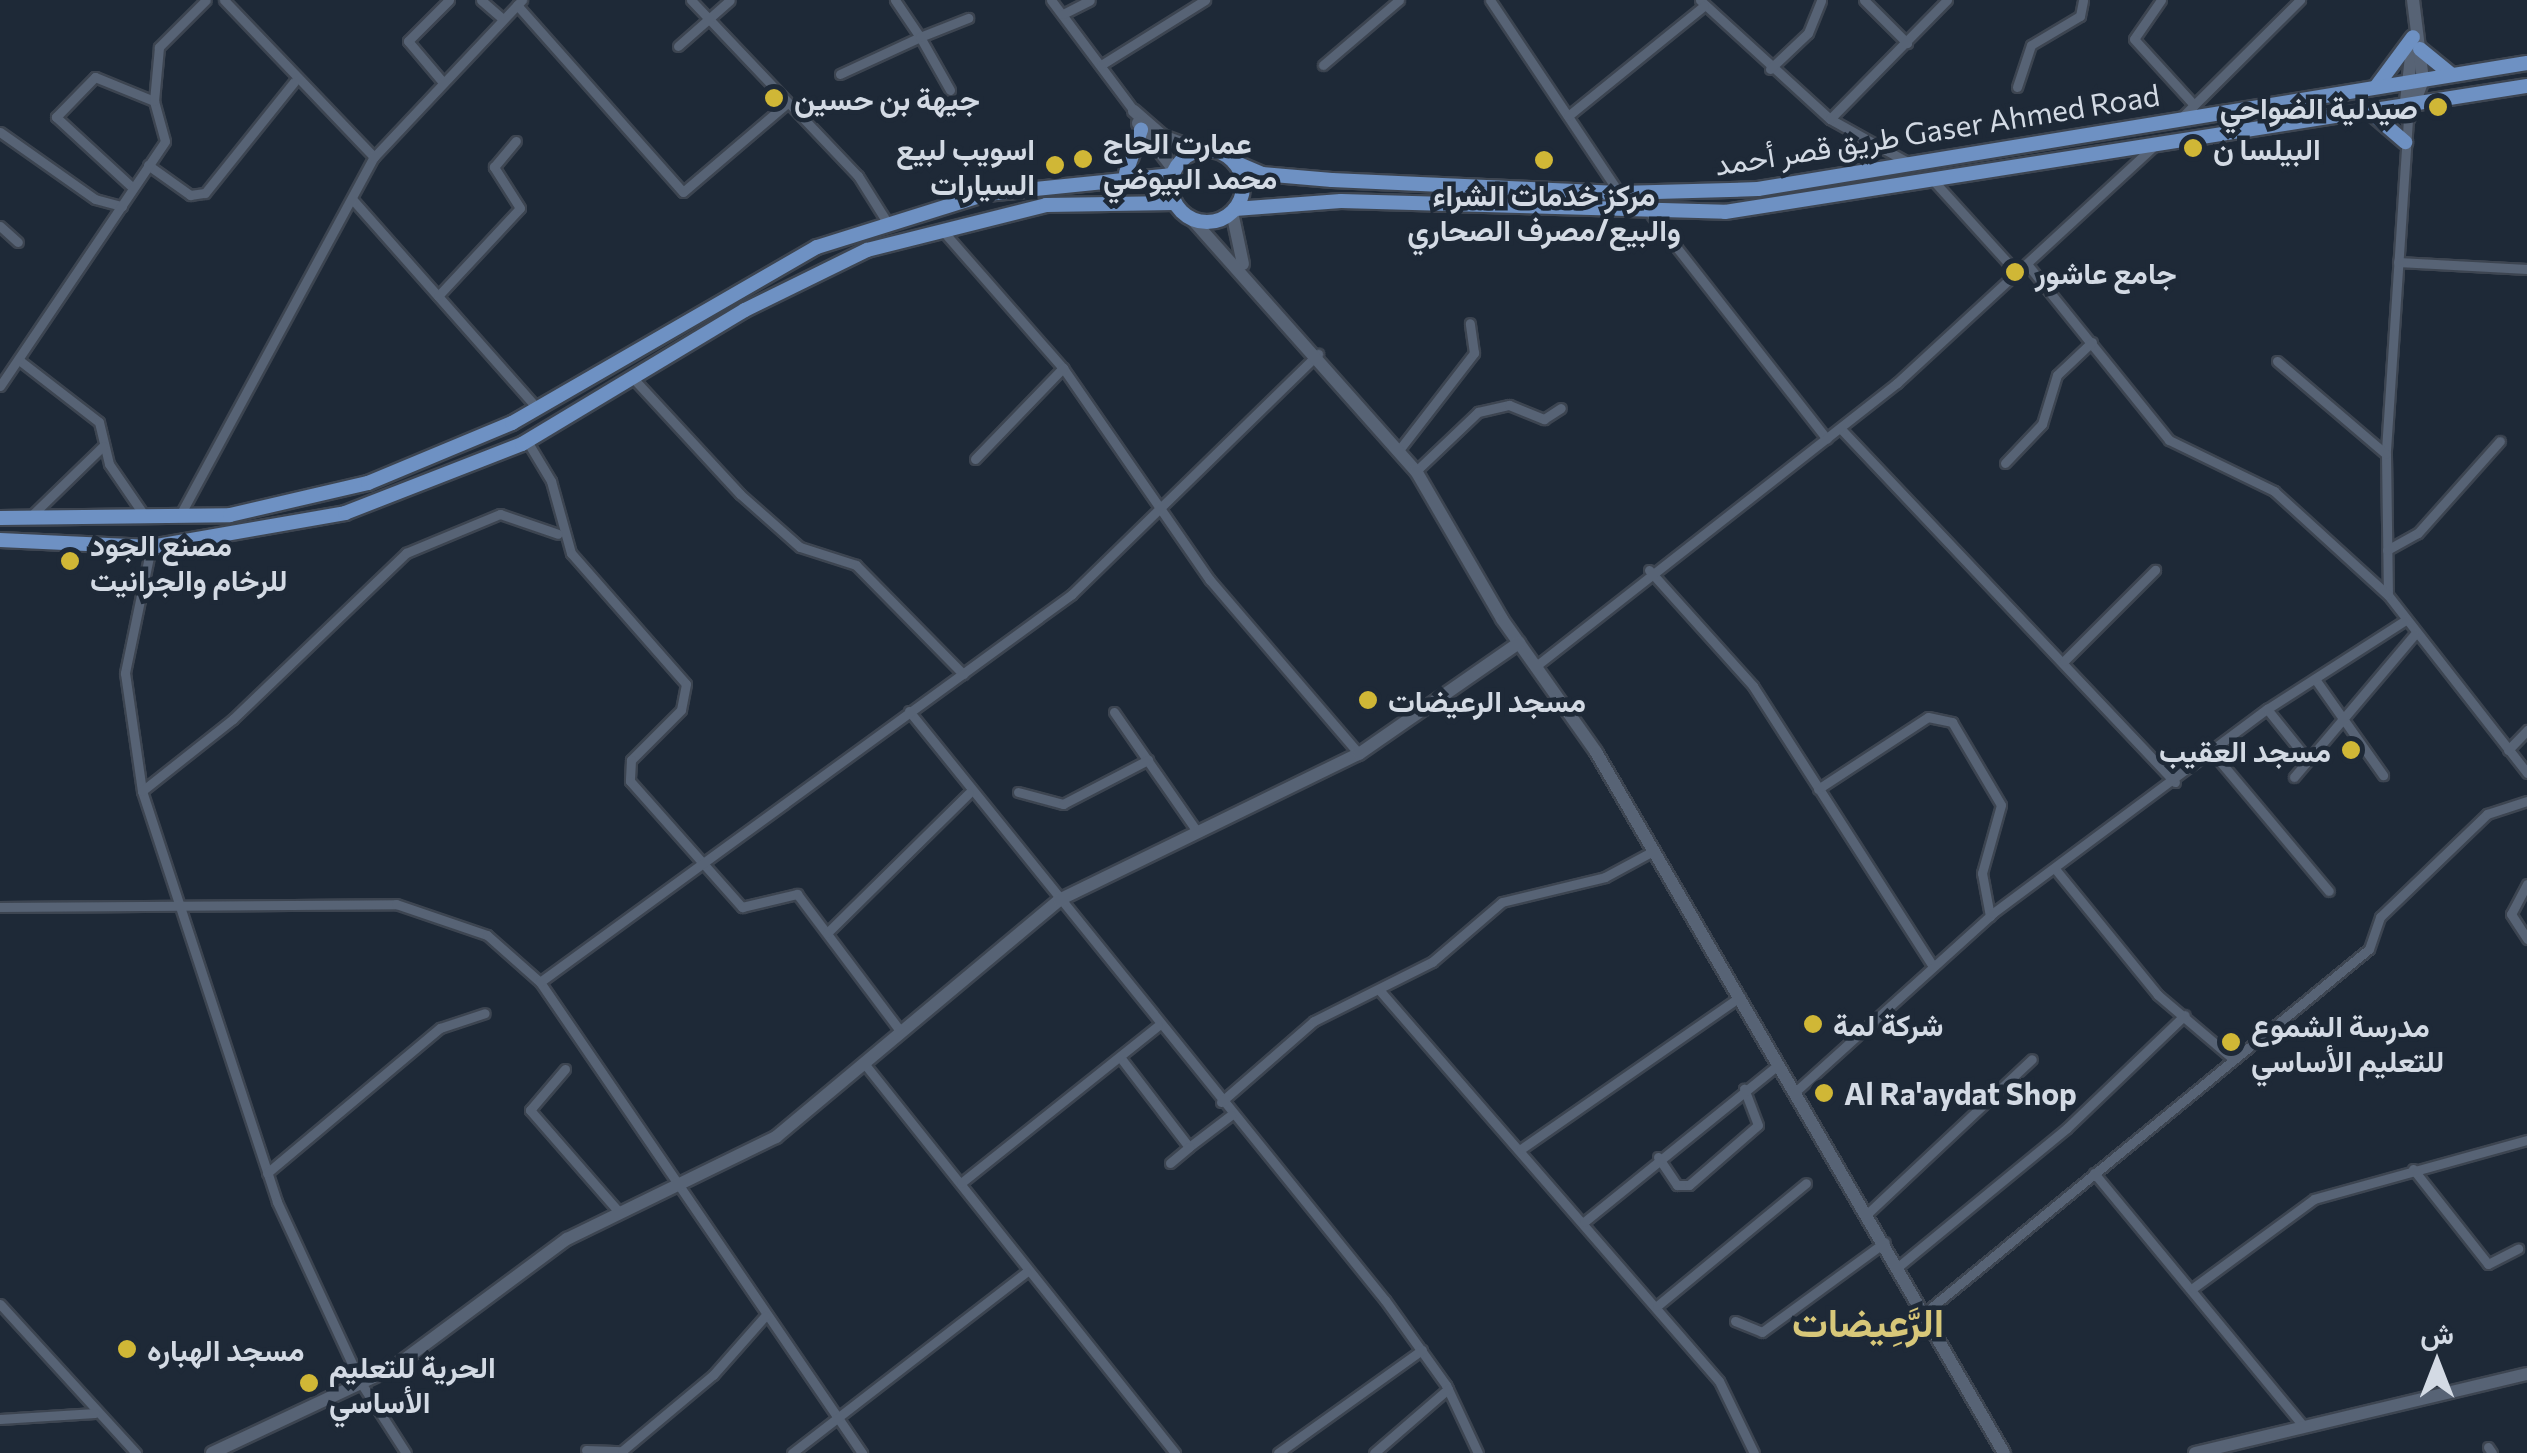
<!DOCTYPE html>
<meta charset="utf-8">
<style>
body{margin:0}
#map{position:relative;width:2527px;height:1453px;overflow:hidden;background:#1e2937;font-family:Commissioner,Vazirmatn,sans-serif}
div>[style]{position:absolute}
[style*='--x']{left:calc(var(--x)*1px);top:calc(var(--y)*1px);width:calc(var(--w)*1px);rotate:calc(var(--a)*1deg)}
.roads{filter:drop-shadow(2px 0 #3d4551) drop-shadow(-2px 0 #3d4551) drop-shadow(0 2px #3d4551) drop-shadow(0 -2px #3d4551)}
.street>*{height:9px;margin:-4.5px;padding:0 4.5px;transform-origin:4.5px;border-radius:4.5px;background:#576375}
.secondary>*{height:12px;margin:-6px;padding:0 6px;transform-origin:6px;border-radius:6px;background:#576375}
.primary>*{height:14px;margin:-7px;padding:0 7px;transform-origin:7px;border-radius:7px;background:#6e91c3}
.primary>.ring{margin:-7px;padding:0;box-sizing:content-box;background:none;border:14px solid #6e91c3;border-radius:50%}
.dots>*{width:28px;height:28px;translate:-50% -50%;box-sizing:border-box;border:5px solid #1e2937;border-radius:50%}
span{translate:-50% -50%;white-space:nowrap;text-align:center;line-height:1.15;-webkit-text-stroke:9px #1e2937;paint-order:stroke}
.poi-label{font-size:30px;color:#d3dae4;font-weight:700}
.left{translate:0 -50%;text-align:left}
.right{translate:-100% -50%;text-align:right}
.street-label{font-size:30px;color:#d3dae4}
.district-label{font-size:40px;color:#d7c779;font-weight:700}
.north{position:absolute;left:2387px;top:1313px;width:100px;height:100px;-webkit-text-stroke:8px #1e2937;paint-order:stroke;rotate:0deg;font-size:28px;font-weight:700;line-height:40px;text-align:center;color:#d3dae4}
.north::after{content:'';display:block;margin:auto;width:35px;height:45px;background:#d3dae4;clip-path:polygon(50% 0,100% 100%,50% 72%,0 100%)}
</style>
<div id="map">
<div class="roads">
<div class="street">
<div style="--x:224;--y:0;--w:217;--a:46.3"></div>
<div style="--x:481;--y:0;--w:28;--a:41"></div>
<div style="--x:691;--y:0;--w:243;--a:46.5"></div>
<div style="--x:858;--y:176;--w:54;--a:57.8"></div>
<div style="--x:1051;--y:0;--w:139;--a:53.2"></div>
<div style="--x:1490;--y:0;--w:232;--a:56.2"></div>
<div style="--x:1700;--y:0;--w:176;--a:42.5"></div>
<div style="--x:1830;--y:119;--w:90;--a:29.1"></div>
<div style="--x:1864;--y:0;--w:61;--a:45"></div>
<div style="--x:2161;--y:0;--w:47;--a:124.7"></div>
<div style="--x:2134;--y:39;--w:89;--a:47.7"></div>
<div style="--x:517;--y:5;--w:250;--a:48.4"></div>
<div style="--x:683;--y:192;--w:134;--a:-40.5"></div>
<div style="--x:1063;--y:14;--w:30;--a:-27"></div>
<div style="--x:678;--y:46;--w:69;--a:-41.5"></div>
<div style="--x:1101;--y:65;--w:123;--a:-32"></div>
<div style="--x:1323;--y:65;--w:100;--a:-40.5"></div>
<div style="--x:1770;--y:69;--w:52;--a:-43.5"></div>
<div style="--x:1808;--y:33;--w:35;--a:-68"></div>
<div style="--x:840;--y:74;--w:88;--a:-24.8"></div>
<div style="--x:920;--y:37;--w:45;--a:-124"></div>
<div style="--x:441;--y:80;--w:51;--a:-130.2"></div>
<div style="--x:408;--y:41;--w:58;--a:-45"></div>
<div style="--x:2017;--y:87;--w:44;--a:-71.6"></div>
<div style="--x:2031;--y:45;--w:57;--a:-30.6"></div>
<div style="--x:2080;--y:16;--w:16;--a:-79"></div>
<div style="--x:950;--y:90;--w:61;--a:-119.5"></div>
<div style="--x:920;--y:37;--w:52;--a:-21.6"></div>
<div style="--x:1568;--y:116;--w:175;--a:-39"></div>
<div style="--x:2181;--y:118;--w:168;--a:-44.8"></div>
<div style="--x:1830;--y:119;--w:167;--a:-45.5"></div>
<div style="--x:2408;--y:119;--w:336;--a:93.8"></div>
<div style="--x:2386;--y:454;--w:141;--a:89.2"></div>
<div style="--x:2388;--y:595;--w:226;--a:52"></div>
<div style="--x:0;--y:132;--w:116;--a:35.2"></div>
<div style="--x:95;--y:199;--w:28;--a:15"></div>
<div style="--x:148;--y:165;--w:52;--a:35.5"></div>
<div style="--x:190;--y:195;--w:15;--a:-8"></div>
<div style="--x:205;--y:193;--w:142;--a:-51.3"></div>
<div style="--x:1932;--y:179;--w:128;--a:47.8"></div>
<div style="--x:133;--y:188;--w:105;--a:-137.3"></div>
<div style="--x:56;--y:117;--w:56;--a:-45.7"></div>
<div style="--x:95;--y:77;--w:64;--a:22.1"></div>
<div style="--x:353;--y:200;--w:278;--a:48.5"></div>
<div style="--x:1652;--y:216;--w:283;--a:51.9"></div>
<div style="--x:0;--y:226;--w:24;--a:42"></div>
<div style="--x:942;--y:230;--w:184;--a:48.8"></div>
<div style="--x:1063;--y:368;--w:258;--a:55.3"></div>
<div style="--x:1210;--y:580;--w:229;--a:49.4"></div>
<div style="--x:2398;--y:262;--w:129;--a:3.1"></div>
<div style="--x:2027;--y:264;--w:226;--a:51.1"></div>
<div style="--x:2169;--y:440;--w:117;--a:25.9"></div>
<div style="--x:2274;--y:491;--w:154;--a:42.4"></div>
<div style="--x:438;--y:296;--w:120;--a:-47"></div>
<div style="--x:520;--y:208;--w:49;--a:-122.4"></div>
<div style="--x:494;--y:167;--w:34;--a:-50"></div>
<div style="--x:19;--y:360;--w:101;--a:37.8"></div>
<div style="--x:99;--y:422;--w:43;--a:76.6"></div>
<div style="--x:109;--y:464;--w:62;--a:55.5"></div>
<div style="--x:2277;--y:361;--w:143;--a:40.5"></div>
<div style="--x:632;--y:377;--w:159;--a:47.3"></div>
<div style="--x:740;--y:494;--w:80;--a:41.5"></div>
<div style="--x:800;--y:547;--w:59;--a:17.8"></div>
<div style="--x:856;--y:565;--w:153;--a:45.5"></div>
<div style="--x:0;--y:386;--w:295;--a:-56"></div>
<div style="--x:165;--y:141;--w:41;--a:-105.4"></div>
<div style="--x:154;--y:101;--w:54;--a:-84.7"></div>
<div style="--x:159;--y:47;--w:66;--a:-45"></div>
<div style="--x:1841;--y:429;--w:486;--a:46.6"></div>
<div style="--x:527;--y:441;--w:47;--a:59"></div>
<div style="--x:551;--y:481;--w:75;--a:74.5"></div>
<div style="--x:571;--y:553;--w:174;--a:48.7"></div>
<div style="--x:686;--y:684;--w:26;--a:101"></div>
<div style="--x:681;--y:710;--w:71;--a:135"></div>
<div style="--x:631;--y:760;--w:21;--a:93"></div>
<div style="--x:630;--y:781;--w:169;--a:48.4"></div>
<div style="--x:742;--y:907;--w:57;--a:-13.3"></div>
<div style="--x:797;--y:894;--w:173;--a:53"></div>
<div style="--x:1399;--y:450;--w:123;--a:-52.3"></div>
<div style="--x:1474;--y:353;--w:30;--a:-98"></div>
<div style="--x:975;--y:459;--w:127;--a:-46"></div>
<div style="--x:2005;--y:463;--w:54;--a:-46.5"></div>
<div style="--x:2042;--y:424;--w:51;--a:-73"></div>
<div style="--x:2057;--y:375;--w:48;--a:-43.3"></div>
<div style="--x:1416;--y:471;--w:86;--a:-43.6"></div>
<div style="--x:1478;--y:412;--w:32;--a:-13"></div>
<div style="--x:1509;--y:405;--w:38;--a:22"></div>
<div style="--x:1544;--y:419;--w:20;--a:-33"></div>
<div style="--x:30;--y:517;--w:102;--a:-44.2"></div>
<div style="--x:179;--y:517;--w:409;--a:-61.6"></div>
<div style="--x:374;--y:157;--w:216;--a:-46.7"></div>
<div style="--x:151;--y:547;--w:129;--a:101.7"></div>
<div style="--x:125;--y:673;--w:119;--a:81.8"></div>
<div style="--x:142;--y:791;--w:433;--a:71.8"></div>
<div style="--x:277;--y:1202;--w:200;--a:65.1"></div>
<div style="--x:361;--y:1383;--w:83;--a:57.3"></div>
<div style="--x:2387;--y:550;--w:35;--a:-29"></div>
<div style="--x:2418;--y:533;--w:123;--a:-48.3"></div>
<div style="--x:1649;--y:570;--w:156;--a:48.1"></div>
<div style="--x:1753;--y:686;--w:331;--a:57.3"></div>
<div style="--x:2064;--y:661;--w:129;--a:-45"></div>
<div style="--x:1536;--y:666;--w:459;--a:-38.1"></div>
<div style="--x:1897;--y:383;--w:348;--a:-42.7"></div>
<div style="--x:2315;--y:679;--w:118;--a:54.7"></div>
<div style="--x:2267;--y:709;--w:65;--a:51.2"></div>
<div style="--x:909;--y:711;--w:757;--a:51.06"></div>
<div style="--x:1385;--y:1300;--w:105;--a:54.3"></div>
<div style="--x:1446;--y:1385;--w:75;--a:64.8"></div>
<div style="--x:1114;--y:712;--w:144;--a:55.2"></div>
<div style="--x:2508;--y:750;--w:28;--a:-46"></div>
<div style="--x:2213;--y:753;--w:180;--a:50"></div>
<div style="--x:2294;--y:777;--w:186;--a:-49.8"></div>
<div style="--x:1818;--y:789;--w:131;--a:-33.2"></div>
<div style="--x:1928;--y:717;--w:25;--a:12"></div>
<div style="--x:1952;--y:722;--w:96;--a:59.4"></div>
<div style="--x:2001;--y:805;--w:71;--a:105.6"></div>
<div style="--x:1982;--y:873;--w:44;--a:79.5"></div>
<div style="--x:142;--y:791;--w:116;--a:-38.4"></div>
<div style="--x:233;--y:719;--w:240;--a:-43.8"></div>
<div style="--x:406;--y:553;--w:102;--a:-22.5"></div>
<div style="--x:500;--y:514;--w:61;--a:19"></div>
<div style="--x:1018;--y:792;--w:47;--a:14.9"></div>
<div style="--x:1063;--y:804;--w:96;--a:-27.4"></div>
<div style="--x:2056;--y:870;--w:161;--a:50.8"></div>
<div style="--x:2158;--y:995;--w:97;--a:40.4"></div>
<div style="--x:2527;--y:884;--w:34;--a:118"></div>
<div style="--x:2511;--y:914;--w:30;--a:57"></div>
<div style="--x:0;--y:907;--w:396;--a:-0.4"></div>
<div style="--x:396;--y:904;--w:96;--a:18.8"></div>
<div style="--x:487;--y:935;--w:71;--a:41.6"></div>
<div style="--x:540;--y:982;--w:571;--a:55.64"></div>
<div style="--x:827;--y:933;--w:199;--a:-44.6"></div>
<div style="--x:540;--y:982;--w:658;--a:-36.1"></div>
<div style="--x:1072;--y:594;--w:344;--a:-44.3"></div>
<div style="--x:1381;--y:992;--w:515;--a:49.01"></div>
<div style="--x:1719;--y:1381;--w:80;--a:64.1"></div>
<div style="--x:1120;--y:1057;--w:113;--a:52.5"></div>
<div style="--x:1189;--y:1147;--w:53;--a:-37.3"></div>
<div style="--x:867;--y:1067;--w:494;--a:51.4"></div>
<div style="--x:565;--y:1069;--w:54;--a:130.5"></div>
<div style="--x:530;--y:1110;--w:135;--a:48.9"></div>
<div style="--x:1795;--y:1092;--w:267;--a:-42.1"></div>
<div style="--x:1993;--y:913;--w:342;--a:-36.7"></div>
<div style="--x:2267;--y:709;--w:163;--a:-32.7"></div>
<div style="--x:1221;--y:1102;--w:123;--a:-41.1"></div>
<div style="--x:1314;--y:1021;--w:132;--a:-26.6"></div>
<div style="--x:1432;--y:962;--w:92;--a:-40.6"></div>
<div style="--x:1502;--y:902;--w:106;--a:-13.6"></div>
<div style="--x:1605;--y:877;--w:55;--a:-28.4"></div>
<div style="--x:1521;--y:1149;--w:267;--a:-34.8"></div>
<div style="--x:1658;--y:1157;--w:34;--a:56"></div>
<div style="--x:1677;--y:1185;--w:12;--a:0"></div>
<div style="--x:1689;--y:1185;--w:91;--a:-41"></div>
<div style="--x:1758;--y:1125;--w:39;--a:-111"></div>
<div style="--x:1170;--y:1163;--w:25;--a:-40"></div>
<div style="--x:2413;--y:1169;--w:121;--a:51.7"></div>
<div style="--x:2488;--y:1264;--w:34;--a:-27"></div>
<div style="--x:267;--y:1173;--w:226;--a:-40"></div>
<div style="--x:440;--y:1028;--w:47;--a:-18.4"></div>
<div style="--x:2094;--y:1173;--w:328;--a:50.4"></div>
<div style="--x:961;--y:1183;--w:252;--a:-38.6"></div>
<div style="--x:1867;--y:1214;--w:226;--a:-43.2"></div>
<div style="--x:1584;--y:1222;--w:251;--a:-39"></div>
<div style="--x:1899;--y:1266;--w:217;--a:-39.4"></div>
<div style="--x:2067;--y:1128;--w:163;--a:-43.8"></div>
<div style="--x:2193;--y:1288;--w:150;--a:-36.3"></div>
<div style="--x:2314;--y:1199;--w:221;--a:-15.5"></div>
<div style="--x:0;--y:1304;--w:202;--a:47.6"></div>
<div style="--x:1657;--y:1306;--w:193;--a:-39.5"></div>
<div style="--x:1927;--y:1311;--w:571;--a:-39.32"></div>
<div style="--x:2369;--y:949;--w:34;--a:-71"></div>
<div style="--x:2380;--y:917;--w:149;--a:-43.9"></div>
<div style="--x:2487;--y:814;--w:42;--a:-18"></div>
<div style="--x:1735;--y:1321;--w:29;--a:22"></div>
<div style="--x:1762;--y:1332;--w:152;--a:-36.2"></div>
<div style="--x:0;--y:1419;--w:95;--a:-3.6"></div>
<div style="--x:2488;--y:1447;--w:7;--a:56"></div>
<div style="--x:586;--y:1450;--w:36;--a:2"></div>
<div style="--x:622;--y:1451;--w:119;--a:-39.9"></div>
<div style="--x:713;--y:1375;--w:79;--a:-48.6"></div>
<div style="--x:792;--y:1453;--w:296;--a:-37.7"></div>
<div style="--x:1278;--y:1453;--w:177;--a:-35.6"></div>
<div style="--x:1374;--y:1453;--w:98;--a:-40.9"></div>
</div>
<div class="secondary">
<div style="--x:1134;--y:111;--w:38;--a:41"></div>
<div style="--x:1163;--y:136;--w:43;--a:20.6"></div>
<div style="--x:2405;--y:111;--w:73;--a:-83.7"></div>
<div style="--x:2408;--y:119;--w:42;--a:-69"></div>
<div style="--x:2423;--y:80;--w:81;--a:-97.1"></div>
<div style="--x:1138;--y:123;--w:61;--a:52.4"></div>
<div style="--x:1232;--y:212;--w:53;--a:78.1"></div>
<div style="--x:1192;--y:219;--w:337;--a:48.4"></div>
<div style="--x:1416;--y:471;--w:171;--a:59.8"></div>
<div style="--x:1502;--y:619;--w:163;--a:54.7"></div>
<div style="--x:1596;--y:752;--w:811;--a:59.8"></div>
<div style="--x:212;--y:1453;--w:200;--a:-25.2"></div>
<div style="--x:393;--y:1368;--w:217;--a:-36.6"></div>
<div style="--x:567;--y:1239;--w:233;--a:-26"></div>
<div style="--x:776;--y:1137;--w:369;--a:-39.9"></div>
<div style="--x:1059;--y:900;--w:334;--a:-26"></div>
<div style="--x:1359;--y:754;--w:195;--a:-34.8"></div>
<div style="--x:2195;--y:1453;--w:341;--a:-13.4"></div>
</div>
<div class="primary">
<div style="--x:2420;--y:49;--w:41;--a:39.1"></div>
<div style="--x:2376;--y:87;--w:62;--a:-53.5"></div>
<div style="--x:2369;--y:111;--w:48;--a:40.7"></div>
<div class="ring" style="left:1171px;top:150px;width:58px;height:58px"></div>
<div style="--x:1234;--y:162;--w:30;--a:23"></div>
<div style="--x:1262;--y:174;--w:70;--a:4.9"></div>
<div style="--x:1332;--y:180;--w:287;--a:2.6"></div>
<div style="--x:1619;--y:193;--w:139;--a:-1.6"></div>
<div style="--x:1758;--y:189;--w:779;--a:-9.31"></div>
<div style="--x:1126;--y:173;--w:46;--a:-70.8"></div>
<div style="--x:1235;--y:209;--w:106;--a:-4.3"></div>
<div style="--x:1341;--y:201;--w:384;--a:1.6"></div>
<div style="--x:1725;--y:212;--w:812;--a:-8.93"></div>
<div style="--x:0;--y:518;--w:230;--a:-0.7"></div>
<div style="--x:230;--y:515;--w:142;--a:-13.1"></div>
<div style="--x:368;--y:483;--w:156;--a:-22.6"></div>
<div style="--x:512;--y:423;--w:352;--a:-30"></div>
<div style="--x:817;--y:247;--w:177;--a:-17.4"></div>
<div style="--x:986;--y:194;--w:188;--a:-5.8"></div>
<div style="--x:0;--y:540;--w:151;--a:2.7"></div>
<div style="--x:151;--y:547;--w:197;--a:-9.9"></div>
<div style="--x:345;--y:513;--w:190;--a:-21.3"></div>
<div style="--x:522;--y:444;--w:260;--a:-31"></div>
<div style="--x:745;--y:310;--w:136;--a:-26.2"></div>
<div style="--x:867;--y:250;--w:185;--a:-14.1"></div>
<div style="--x:1046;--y:205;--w:129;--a:-0.9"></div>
</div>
</div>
<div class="dots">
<div style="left:774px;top:98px;background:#d0b736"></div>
<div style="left:2438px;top:107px;background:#d0b736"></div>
<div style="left:2193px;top:148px;background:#d0b736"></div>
<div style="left:1083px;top:159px;background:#d0b736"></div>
<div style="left:1544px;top:160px;background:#d0b736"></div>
<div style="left:1055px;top:165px;background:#d0b736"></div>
<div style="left:2015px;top:272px;background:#d0b736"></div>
<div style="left:70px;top:561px;background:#d0b736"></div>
<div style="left:1368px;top:700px;background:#d0b736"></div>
<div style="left:2351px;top:750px;background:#d0b736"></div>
<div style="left:1813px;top:1024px;background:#d0b736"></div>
<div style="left:2231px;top:1042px;background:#d0b736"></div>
<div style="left:1824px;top:1093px;background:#d0b736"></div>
<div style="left:127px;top:1349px;background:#d0b736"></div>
<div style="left:309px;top:1383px;background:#d0b736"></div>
</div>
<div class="poi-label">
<span class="left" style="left:794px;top:98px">جيهة بن حسين</span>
<span class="right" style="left:2418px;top:107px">صيدلية الضواحي</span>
<span class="left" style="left:1103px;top:159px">عمارت الحاج<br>محمد البيوضي</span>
<span class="right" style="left:1035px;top:165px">اسويب لبيع<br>السيارات</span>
<span class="left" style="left:2213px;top:148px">البيلسا ن</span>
<span style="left:1544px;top:211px">مركز خدمات الشراء<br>والبيع/مصرف الصحاري</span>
<span class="left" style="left:2035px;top:272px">جامع عاشور</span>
<span class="left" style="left:90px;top:561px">مصنع الجود<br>للرخام والجرانيت</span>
<span class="left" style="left:1388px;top:700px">مسجد الرعيضات</span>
<span class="right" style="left:2331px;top:750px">مسجد العقيب</span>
<span class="left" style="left:1833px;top:1024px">شركة لمة</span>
<span class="left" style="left:2251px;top:1042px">مدرسة الشموع<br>للتعليم الأساسي</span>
<span class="left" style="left:1844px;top:1093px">Al Ra'aydat Shop</span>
<span class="left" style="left:147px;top:1349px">مسجد الهباره</span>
<span class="left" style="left:329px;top:1383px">الحرية للتعليم<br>الأساسي</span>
</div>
<div class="street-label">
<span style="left:1937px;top:129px;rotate:-9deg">طريق قصر أحمد Gaser Ahmed Road</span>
</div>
<div class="district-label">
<span style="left:1868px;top:1321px">الرَّعِيضات</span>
</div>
<div class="north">ش</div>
</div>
